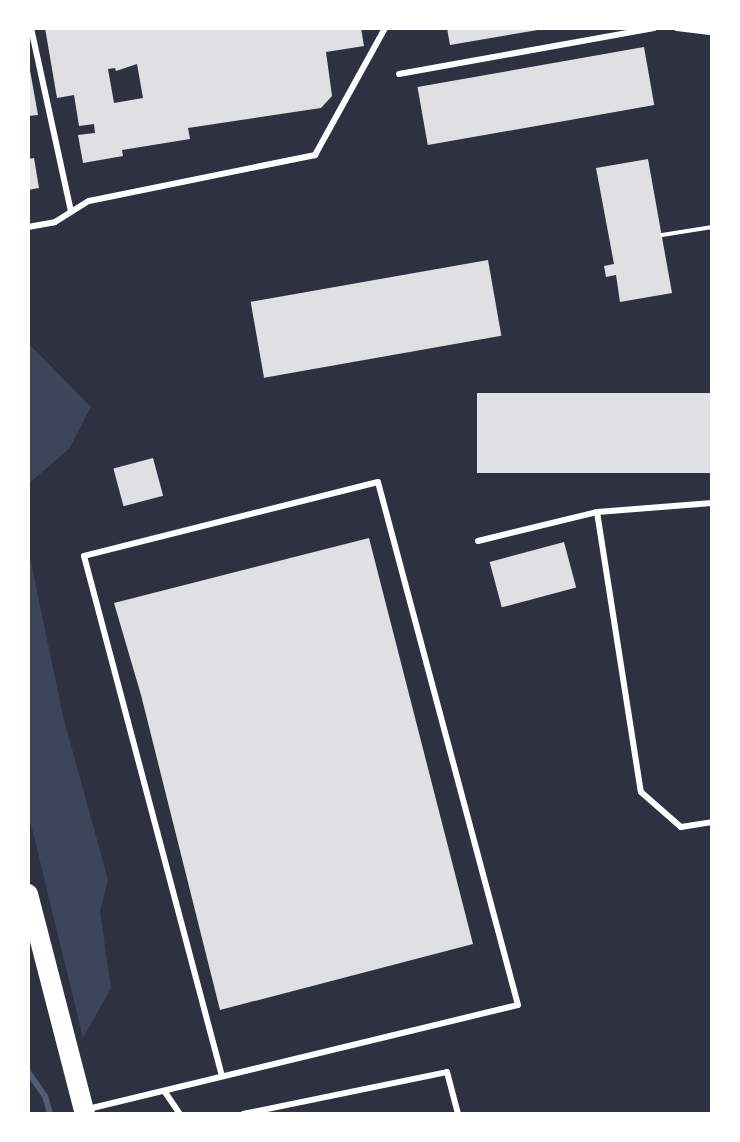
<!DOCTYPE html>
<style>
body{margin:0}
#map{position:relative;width:740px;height:1142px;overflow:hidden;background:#2d3142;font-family:Quicksand,sans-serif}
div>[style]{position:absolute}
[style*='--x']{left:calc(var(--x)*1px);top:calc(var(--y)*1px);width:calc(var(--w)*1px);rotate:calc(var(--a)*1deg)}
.green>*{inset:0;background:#3c4559}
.stream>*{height:6px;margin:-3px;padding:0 3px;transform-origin:3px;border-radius:3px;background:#4f5d75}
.building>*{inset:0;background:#e0e0e3;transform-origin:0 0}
.path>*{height:4px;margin:-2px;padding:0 2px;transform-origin:2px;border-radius:2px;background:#fff}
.service>*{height:6px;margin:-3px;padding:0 3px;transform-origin:3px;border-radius:3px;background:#fff}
.primary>*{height:20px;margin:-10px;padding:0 10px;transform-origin:10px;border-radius:10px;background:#fff}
span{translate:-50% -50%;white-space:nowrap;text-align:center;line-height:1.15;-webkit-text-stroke:6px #fff;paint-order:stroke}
.frame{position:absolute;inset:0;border:30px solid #fff;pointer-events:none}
</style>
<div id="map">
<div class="green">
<div style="clip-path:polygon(28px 343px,91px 407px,69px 449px,28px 484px)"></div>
<div style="clip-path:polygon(28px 548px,63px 716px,108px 880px,100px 911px,111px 988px,83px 1038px,28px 812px)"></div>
</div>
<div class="stream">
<div style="--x:28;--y:1072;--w:29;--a:55"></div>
<div style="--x:45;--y:1096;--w:19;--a:74"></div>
</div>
<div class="building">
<div style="clip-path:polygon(evenodd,45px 28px,361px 28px,364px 46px,326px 52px,332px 96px,321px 108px,188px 128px,190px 139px,122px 150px,123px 156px,83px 163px,78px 135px,95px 133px,94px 124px,79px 126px,74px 95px,57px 98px,45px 28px,137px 64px,143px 98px,114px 103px,108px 69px,115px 68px,116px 71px,137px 64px)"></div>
<div style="clip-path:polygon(447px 28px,538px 28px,538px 30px,450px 45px)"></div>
<div style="left:644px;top:47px;width:59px;height:230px;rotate:80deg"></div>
<div style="clip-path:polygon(28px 59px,38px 115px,28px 116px)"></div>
<div style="clip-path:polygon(34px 158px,39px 188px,28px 190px,28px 159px)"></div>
<div style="clip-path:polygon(648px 159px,672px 293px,620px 302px,616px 275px,606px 277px,604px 266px,614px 264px,596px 168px)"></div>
<div style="left:488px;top:260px;width:77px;height:241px;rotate:80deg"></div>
<div style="left:712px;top:393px;width:80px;height:235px;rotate:90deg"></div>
<div style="left:153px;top:458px;width:39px;height:41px;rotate:75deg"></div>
<div style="clip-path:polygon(369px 538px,473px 944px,220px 1010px,141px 695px,114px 603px)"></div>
<div style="left:564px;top:542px;width:47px;height:77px;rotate:75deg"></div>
</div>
<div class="path">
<div style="--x:662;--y:235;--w:51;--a:-9.1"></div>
</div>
<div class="service">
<div style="--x:31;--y:28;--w:188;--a:77.7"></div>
<div style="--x:677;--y:28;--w:35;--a:7"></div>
<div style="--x:399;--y:74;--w:259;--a:-10.2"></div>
<div style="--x:28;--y:227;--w:27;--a:-10"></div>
<div style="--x:55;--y:222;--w:40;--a:-32"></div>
<div style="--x:89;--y:201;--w:231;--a:-11.5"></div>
<div style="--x:315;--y:155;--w:145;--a:-61.1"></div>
<div style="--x:712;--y:503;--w:115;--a:175.5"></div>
<div style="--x:597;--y:512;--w:283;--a:81.1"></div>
<div style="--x:641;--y:792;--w:53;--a:41.2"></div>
<div style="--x:681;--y:827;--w:31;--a:-9"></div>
<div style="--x:478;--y:541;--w:122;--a:-13.7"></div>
<div style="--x:165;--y:1092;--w:27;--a:56"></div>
<div style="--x:88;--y:1109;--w:442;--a:-13.6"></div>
<div style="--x:518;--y:1005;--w:541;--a:-104.99"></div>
<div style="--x:378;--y:482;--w:303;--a:165.9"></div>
<div style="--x:84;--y:556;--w:538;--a:75.14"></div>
<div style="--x:243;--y:1114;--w:208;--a:-11.6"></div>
<div style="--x:447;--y:1072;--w:43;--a:75.3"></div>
</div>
<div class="primary">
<div style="--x:28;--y:894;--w:227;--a:75.5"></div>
</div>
<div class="frame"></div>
</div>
